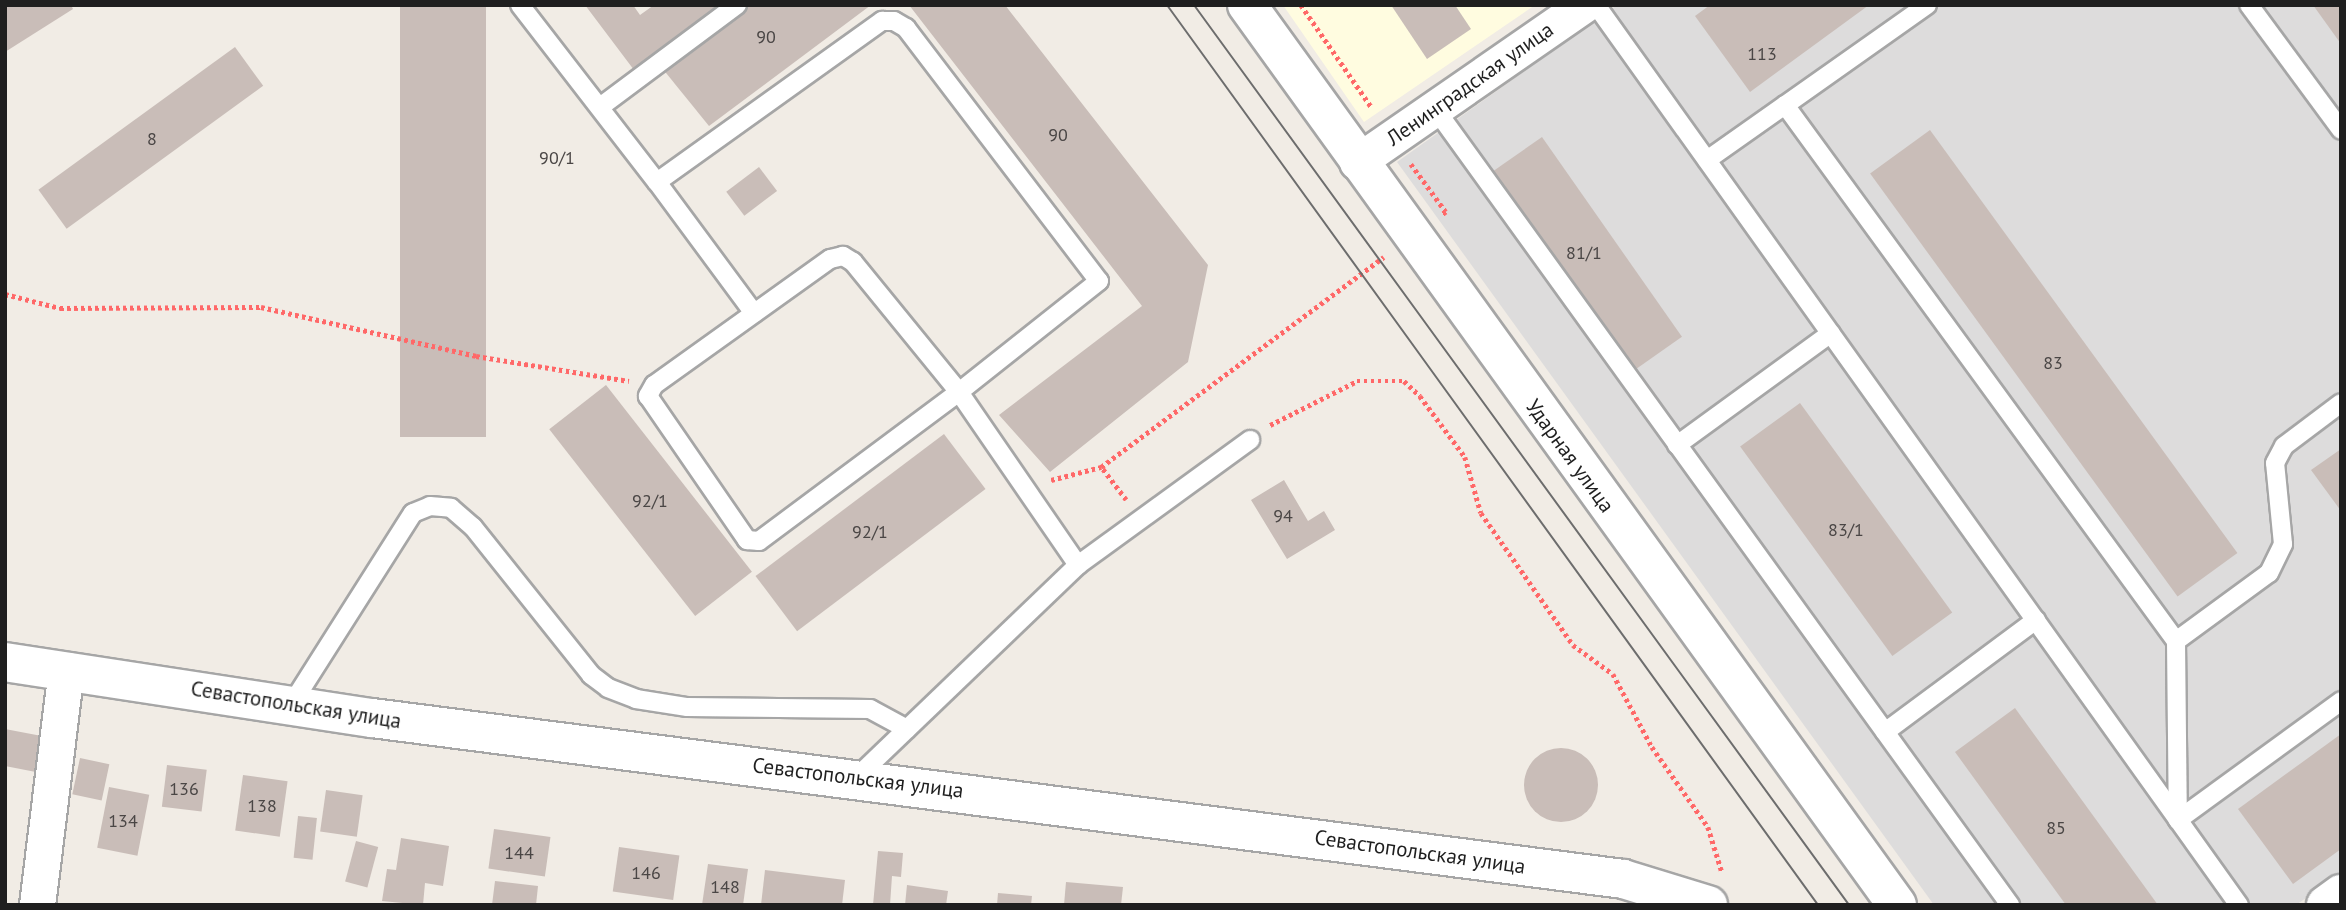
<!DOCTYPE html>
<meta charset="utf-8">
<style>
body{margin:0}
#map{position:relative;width:2346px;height:910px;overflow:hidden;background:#f1ece5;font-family:"PT Sans",sans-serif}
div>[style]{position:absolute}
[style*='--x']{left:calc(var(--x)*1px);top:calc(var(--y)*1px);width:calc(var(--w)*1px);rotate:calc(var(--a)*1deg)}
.residential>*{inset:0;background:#dddcdc}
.education>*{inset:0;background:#fffce0}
.building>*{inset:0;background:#c9bdb8;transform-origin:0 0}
.round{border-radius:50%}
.path>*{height:4.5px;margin-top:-2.25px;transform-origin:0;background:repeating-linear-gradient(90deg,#ff6868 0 3.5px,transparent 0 7px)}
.roads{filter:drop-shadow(2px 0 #a6a6a6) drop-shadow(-2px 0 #a6a6a6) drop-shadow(0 2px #a6a6a6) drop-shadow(0 -2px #a6a6a6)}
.service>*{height:18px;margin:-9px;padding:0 9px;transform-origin:9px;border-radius:9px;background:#fff}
.minor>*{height:35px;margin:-17.5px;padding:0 17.5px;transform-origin:17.5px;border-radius:17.5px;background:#fff}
.tertiary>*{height:38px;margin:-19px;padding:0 19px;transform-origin:19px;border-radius:19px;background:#fff}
.tram>*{height:2px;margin:-1px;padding:0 1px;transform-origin:1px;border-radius:1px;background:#6d6d6d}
span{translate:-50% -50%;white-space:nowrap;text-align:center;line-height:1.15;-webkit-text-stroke:5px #fff;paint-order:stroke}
.number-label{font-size:18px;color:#4a4645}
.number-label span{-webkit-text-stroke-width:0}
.street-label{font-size:21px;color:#1f1f1f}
.frame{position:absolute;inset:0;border:7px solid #1f1f1f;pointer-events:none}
</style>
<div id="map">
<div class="residential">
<div style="clip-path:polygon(1617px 5px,2341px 5px,2341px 873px,2296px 905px,1934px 905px,1397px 162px)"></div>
</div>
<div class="education">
<div style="clip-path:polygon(1283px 5px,1535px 5px,1364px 122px)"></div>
</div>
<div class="building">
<div style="clip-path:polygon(5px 5px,71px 5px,73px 9px,5px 52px)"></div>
<div style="left:400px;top:5px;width:86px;height:432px"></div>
<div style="clip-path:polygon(585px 5px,633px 5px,640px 15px,654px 5px,719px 5px,634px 70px)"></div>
<div style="clip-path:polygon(746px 5px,871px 5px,709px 126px,662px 68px)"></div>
<div style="clip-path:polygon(909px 5px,1005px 5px,1208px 265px,1188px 362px,1050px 472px,999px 415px,1142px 306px)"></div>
<div style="clip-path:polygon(1391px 5px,1455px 5px,1471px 29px,1427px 59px)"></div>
<div style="clip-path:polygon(1710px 5px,1869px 5px,1750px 92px,1695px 16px)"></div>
<div style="clip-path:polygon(2313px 5px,2341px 5px,2341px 44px)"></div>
<div style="left:235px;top:47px;width:48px;height:243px;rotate:54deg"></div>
<div style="left:1930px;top:130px;width:523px;height:74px;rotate:54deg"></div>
<div style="left:1542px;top:137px;width:244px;height:62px;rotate:55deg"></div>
<div style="left:759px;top:167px;width:30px;height:41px;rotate:53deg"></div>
<div style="left:606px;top:385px;width:237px;height:72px;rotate:52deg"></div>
<div style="left:1800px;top:403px;width:259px;height:74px;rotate:54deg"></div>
<div style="left:944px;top:434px;width:69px;height:236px;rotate:53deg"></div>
<div style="clip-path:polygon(2341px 449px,2341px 511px,2311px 470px)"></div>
<div style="clip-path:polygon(1284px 480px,1308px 521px,1324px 511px,1335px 530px,1287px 559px,1251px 500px)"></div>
<div style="clip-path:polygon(2015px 708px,2158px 905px,2066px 905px,1955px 752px)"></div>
<div style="clip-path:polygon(5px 729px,47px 737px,41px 773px,5px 766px)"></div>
<div style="clip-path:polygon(2341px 734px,2341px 849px,2293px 884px,2238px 809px)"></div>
<div class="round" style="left:1524px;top:748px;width:74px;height:74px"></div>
<div style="left:80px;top:758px;width:30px;height:37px;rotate:12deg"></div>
<div style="left:167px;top:765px;width:40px;height:42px;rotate:7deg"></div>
<div style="left:243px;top:775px;width:45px;height:56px;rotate:8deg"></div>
<div style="left:109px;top:787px;width:41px;height:62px;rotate:11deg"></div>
<div style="left:326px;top:790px;width:37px;height:42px;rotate:8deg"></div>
<div style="left:298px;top:816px;width:19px;height:42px;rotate:6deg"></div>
<div style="left:494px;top:829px;width:57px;height:40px;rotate:8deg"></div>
<div style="clip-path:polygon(401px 838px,449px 846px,443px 886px,425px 883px,423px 905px,382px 901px,387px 869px,396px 870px)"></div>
<div style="left:356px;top:841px;width:23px;height:42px;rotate:15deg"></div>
<div style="left:619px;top:847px;width:61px;height:45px;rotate:8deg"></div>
<div style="clip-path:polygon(878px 851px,903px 853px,901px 877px,892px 876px,890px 905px,873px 905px)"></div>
<div style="clip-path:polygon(708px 864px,748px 869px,743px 905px,702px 905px)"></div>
<div style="clip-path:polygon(765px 870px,845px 880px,842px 905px,761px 905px)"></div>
<div style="clip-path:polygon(495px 881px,538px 886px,536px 905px,492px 905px)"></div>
<div style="clip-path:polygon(1066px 882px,1123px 887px,1121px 905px,1064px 905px)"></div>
<div style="clip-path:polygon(907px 885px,948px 891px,946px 905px,905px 905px)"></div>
<div style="clip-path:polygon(998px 893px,1032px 896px,1031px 905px,997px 905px)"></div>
</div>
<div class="path">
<div style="--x:1301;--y:5;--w:125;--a:55.4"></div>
<div style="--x:1411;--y:164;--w:59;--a:53.9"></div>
<div style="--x:1446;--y:212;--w:5;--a:143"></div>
<div style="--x:5;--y:294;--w:57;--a:14.3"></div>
<div style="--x:60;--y:308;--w:201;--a:-0.3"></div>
<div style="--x:261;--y:307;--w:221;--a:12.8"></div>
<div style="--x:476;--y:356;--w:155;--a:9.3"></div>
<div style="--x:1270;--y:425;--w:97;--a:-26.8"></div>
<div style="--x:1357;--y:381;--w:47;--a:0"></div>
<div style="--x:1404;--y:381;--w:22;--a:43"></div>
<div style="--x:1420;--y:396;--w:76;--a:53.6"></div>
<div style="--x:1465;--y:457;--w:58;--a:74.1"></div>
<div style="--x:1481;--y:513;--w:161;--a:55.1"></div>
<div style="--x:1573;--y:645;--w:49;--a:35.9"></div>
<div style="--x:1613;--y:674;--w:83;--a:61.9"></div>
<div style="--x:1652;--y:747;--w:98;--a:55"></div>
<div style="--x:1708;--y:827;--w:47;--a:72.7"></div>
<div style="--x:1051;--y:480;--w:52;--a:-14.6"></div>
<div style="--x:1126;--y:500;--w:41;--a:-127.1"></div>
<div style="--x:1101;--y:467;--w:352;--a:-36.6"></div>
</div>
<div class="roads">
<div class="service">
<div style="--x:520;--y:5;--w:224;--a:52.3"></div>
<div style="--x:657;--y:182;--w:277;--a:-35.6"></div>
<div style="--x:882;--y:21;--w:12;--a:0"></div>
<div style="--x:894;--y:21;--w:14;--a:30"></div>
<div style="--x:906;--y:28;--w:318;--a:52.7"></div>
<div style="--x:1099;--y:281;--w:179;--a:141.6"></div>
<div style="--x:959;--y:392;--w:168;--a:-129.2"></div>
<div style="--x:853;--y:262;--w:12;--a:-149"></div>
<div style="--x:843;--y:256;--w:13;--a:167"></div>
<div style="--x:830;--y:259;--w:216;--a:144.4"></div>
<div style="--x:654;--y:385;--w:13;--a:119"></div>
<div style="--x:648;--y:396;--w:175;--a:55.5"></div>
<div style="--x:747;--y:540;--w:12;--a:5"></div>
<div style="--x:759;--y:541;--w:249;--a:-36.7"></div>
<div style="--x:959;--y:392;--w:210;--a:55.5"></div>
<div style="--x:1078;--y:565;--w:306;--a:136.2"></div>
<div style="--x:1596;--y:5;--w:1106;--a:54.46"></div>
<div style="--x:1927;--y:5;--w:174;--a:144.8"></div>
<div style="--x:1785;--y:105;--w:663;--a:53.89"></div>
<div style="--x:2176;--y:641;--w:179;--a:89.4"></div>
<div style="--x:2249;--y:5;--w:155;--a:53.6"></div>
<div style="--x:600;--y:107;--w:171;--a:-36.7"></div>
<div style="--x:1436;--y:110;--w:981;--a:54.17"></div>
<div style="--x:1707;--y:160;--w:95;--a:-35.2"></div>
<div style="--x:657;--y:182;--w:163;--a:53.5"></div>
<div style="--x:1677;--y:445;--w:190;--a:-36"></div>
<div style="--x:1078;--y:565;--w:213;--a:-36"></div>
<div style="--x:2176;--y:641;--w:115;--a:-36.2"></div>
<div style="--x:2269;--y:573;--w:32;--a:-64"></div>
<div style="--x:2283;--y:544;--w:81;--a:-95.6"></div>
<div style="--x:2275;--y:463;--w:19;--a:-62"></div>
<div style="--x:2284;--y:446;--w:71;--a:-37"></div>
<div style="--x:291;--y:705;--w:227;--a:-57.6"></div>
<div style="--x:413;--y:513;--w:18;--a:-22"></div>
<div style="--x:430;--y:506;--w:21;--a:5"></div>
<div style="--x:451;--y:508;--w:29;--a:41"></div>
<div style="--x:473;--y:527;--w:189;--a:51.4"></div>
<div style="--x:591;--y:675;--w:21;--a:37"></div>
<div style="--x:608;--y:688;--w:30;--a:21"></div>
<div style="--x:636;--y:699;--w:52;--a:8.9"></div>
<div style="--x:687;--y:707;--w:183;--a:0.6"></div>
<div style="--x:870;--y:709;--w:42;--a:28.4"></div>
<div style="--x:1885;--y:732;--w:188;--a:-36.6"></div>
<div style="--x:2178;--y:820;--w:202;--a:-36.1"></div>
</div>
<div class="minor">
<div style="--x:1357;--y:162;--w:276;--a:-34.7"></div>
<div style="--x:37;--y:905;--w:237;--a:-83"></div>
</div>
<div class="tertiary">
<div style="--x:1247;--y:5;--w:1110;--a:54.16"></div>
<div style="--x:5;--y:662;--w:371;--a:8.7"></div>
<div style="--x:372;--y:718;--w:1261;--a:7.33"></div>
<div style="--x:1623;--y:879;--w:89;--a:17"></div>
<div style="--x:2326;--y:905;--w:19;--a:-36"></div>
</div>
</div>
<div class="tram">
<div style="--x:1167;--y:5;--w:1111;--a:54.12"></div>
<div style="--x:1194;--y:5;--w:1113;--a:53.95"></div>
</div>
<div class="number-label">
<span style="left:766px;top:37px">90</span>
<span style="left:1762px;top:54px">113</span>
<span style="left:1058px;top:135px">90</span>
<span style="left:152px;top:139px">8</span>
<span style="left:557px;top:158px">90/1</span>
<span style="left:1584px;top:253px">81/1</span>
<span style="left:2053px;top:363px">83</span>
<span style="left:650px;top:501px">92/1</span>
<span style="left:1283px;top:516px">94</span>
<span style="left:1846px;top:530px">83/1</span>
<span style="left:870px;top:532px">92/1</span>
<span style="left:184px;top:789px">136</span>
<span style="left:262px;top:806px">138</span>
<span style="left:123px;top:821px">134</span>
<span style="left:2056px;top:828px">85</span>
<span style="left:519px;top:853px">144</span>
<span style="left:646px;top:873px">146</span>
<span style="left:725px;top:887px">148</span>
</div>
<div class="street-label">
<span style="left:1470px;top:84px;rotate:-35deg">Ленинградская улица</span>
<span style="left:1570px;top:456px;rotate:54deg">Ударная улица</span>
<span style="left:296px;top:705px;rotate:9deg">Севастопольская улица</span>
<span style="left:858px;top:778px;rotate:7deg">Севастопольская улица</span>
<span style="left:1420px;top:852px;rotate:8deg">Севастопольская улица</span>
</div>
<div class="frame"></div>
</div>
